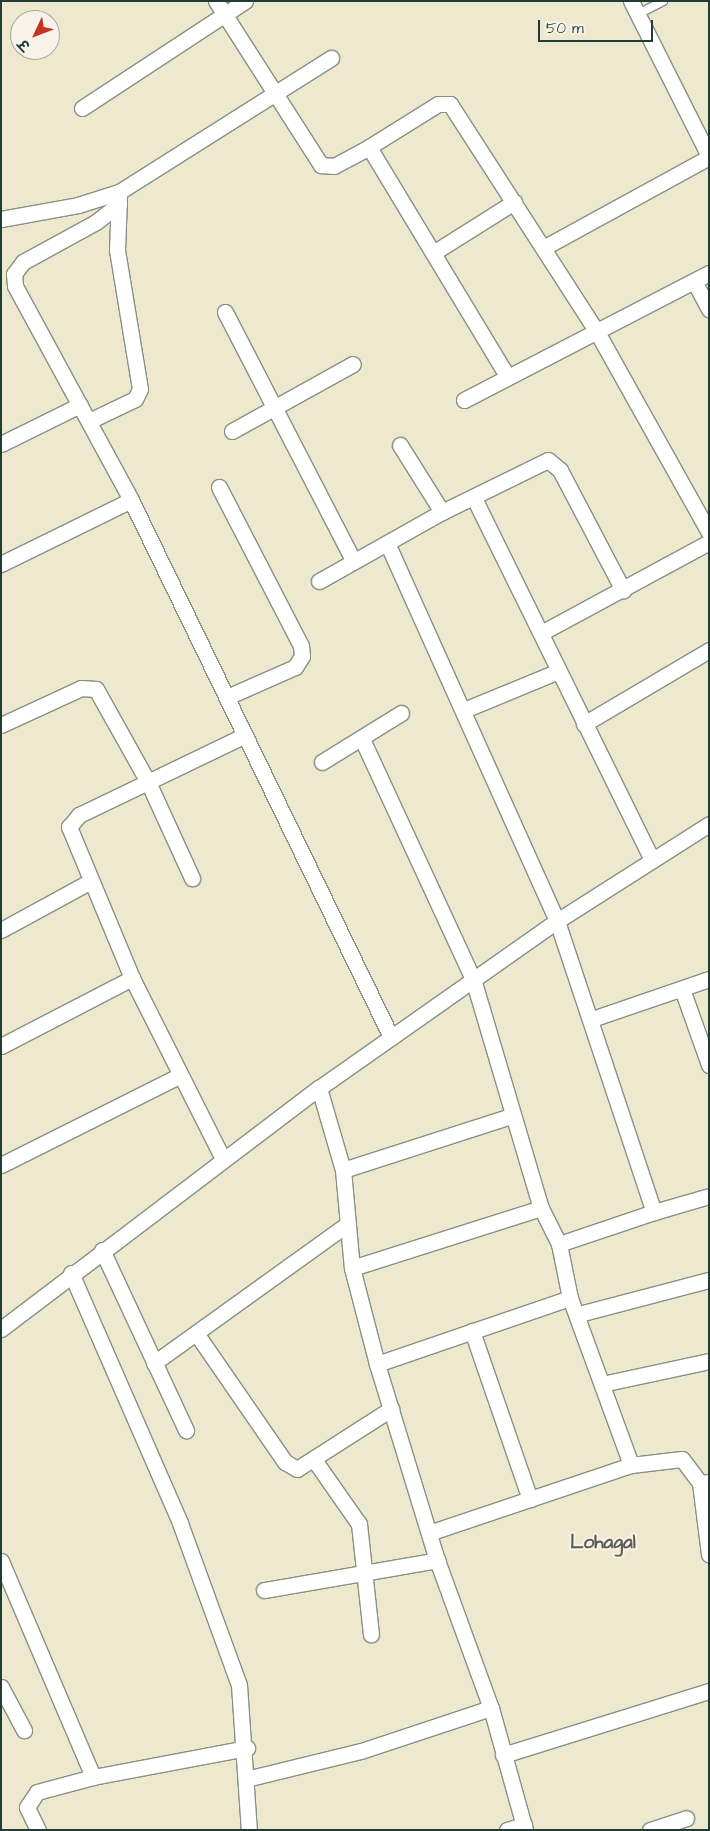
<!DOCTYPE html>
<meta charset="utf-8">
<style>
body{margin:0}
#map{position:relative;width:710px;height:1831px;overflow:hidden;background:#eee8cf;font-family:"Architects Daughter","Playpen Sans Deva",sans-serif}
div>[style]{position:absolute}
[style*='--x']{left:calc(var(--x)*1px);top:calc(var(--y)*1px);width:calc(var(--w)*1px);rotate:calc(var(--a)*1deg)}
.roads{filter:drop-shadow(1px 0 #869282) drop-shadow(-1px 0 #869282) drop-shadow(0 1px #869282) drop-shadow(0 -1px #869282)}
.lane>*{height:8px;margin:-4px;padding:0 4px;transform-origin:4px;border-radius:4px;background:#fff}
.street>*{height:15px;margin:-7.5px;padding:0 7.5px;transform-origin:7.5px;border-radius:7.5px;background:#fff}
span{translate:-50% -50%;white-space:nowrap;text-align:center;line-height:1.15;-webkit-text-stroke:4px #f7f3e8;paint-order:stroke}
.quarter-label{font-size:19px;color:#5d5c55;font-weight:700}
.frame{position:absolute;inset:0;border:2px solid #1f3d34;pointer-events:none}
.north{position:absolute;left:10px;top:10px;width:50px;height:50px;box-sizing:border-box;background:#f7f3e8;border:1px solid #a1aaa0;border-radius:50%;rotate:227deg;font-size:14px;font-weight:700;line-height:20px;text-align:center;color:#1f3d34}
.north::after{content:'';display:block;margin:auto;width:18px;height:22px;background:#c8321e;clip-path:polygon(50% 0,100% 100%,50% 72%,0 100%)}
.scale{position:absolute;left:538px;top:20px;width:115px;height:22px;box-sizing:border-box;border:2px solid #1f3d34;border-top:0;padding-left:6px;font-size:15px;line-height:18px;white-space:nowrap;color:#1f3d34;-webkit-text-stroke:4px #f7f3e8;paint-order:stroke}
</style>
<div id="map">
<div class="roads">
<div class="lane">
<div style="--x:638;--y:14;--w:28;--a:-27"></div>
</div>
<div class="street">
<div style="--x:216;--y:1;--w:195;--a:57.4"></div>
<div style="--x:321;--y:165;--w:13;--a:4"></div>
<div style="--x:334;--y:166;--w:40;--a:-28"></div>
<div style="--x:369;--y:147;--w:267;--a:58.9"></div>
<div style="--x:631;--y:1;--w:174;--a:63.3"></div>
<div style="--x:82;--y:108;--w:195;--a:-33.3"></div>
<div style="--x:369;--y:147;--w:81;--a:-31.9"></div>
<div style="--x:438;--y:104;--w:12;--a:0"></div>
<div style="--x:450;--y:104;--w:271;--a:57.2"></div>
<div style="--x:597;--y:332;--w:229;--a:60.8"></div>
<div style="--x:119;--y:204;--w:29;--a:142"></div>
<div style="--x:96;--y:222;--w:83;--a:151.3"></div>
<div style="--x:23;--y:262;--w:15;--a:127"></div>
<div style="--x:14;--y:274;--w:12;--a:85"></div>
<div style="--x:15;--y:286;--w:243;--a:61.5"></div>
<div style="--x:131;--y:500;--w:597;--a:64.17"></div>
<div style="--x:1;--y:219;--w:78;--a:-10.3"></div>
<div style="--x:78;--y:205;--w:43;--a:-17.6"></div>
<div style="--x:119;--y:192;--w:251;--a:-32.3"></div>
<div style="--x:543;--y:248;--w:189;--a:-28.7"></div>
<div style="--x:433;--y:253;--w:96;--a:-32.2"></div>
<div style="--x:694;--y:281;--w:32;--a:62"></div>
<div style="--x:225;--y:312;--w:279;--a:62.7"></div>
<div style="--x:464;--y:400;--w:276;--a:-27.4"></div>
<div style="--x:89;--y:421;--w:51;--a:-25.6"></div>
<div style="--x:135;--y:399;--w:11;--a:-63"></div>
<div style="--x:140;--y:389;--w:141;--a:-99.4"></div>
<div style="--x:117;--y:250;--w:52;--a:-87.8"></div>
<div style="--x:232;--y:431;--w:138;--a:-29"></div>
<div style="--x:1;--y:444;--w:88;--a:-26.3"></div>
<div style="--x:400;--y:445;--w:79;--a:57.9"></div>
<div style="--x:219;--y:487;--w:179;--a:62.7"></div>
<div style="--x:301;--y:646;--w:10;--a:84"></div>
<div style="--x:302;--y:656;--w:13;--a:122"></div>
<div style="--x:295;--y:667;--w:74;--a:156.2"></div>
<div style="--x:474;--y:498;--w:403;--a:63.8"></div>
<div style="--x:388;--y:545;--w:412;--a:65.8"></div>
<div style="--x:557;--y:921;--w:307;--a:71.6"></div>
<div style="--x:654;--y:1212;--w:57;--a:-16.2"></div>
<div style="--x:1;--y:564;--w:145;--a:-26.2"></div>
<div style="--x:319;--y:581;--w:141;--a:-29.3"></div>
<div style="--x:442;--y:512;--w:118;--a:-26.1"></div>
<div style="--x:548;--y:460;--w:16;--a:40"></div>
<div style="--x:560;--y:470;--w:136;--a:62.3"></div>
<div style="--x:541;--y:633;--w:191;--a:-28.4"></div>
<div style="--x:464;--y:710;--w:100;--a:-22.4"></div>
<div style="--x:584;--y:724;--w:145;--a:-30.6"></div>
<div style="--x:1;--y:725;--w:88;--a:-24.8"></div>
<div style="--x:81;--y:688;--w:15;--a:4"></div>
<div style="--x:96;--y:689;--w:107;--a:60.8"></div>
<div style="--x:148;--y:782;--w:106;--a:65.4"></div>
<div style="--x:362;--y:739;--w:264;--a:65.2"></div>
<div style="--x:473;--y:979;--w:239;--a:73.5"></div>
<div style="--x:541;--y:1208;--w:40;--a:63.4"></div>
<div style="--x:559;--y:1244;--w:55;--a:78.5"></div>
<div style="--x:570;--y:1298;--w:178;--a:69.9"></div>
<div style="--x:631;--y:1465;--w:213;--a:161.4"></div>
<div style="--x:322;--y:762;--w:93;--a:-31.8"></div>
<div style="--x:1;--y:930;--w:100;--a:-28.6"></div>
<div style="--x:682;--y:989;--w:81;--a:70.4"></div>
<div style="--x:592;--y:1019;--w:124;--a:-18.9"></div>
<div style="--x:1;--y:1046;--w:148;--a:-27.4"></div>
<div style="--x:319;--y:1088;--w:85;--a:73.7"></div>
<div style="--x:343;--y:1170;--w:98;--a:84.8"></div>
<div style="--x:352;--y:1268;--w:99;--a:75.4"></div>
<div style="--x:377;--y:1364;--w:205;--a:73"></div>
<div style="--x:437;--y:1560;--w:158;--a:70"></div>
<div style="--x:491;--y:1708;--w:127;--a:74.4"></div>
<div style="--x:223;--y:1159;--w:203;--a:-116.7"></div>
<div style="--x:132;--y:978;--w:164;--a:-112.6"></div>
<div style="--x:69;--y:827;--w:16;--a:-50"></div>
<div style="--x:79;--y:815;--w:184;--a:-25.7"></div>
<div style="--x:1;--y:1165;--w:201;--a:-26.6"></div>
<div style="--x:343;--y:1170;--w:176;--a:-17.8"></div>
<div style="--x:559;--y:1244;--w:100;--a:-18.6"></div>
<div style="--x:102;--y:1250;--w:199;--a:65"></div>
<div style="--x:352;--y:1268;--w:198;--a:-17.6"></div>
<div style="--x:71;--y:1273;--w:273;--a:66.4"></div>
<div style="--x:180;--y:1523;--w:172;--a:70"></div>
<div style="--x:239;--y:1685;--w:145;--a:86.1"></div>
<div style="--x:579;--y:1314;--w:134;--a:-14.7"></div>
<div style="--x:1;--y:1329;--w:399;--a:-37.2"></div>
<div style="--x:319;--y:1088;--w:291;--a:-35.1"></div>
<div style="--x:557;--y:921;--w:180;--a:-32.5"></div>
<div style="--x:472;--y:1331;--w:178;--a:71"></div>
<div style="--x:196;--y:1333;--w:157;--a:55.4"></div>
<div style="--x:285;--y:1462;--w:14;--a:30"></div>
<div style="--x:297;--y:1469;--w:112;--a:-32.6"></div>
<div style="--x:154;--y:1363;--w:236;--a:-35.7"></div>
<div style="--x:377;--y:1364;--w:204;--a:-18.9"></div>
<div style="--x:602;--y:1384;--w:109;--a:-12.1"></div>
<div style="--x:315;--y:1461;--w:77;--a:55.1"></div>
<div style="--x:359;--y:1524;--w:111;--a:83.8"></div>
<div style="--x:631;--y:1465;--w:51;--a:-6.7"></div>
<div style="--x:682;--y:1459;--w:30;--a:53"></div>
<div style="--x:700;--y:1483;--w:9;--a:-6"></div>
<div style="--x:700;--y:1483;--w:72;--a:82.8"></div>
<div style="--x:1;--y:1561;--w:235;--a:66.9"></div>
<div style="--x:264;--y:1590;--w:176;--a:-9.8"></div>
<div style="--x:1;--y:1687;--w:49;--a:61.9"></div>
<div style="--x:503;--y:1755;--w:216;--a:-17.3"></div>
<div style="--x:246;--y:1779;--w:118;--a:-13.7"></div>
<div style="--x:361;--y:1751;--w:137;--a:-18.3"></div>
<div style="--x:38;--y:1830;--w:25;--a:-116"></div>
<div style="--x:27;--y:1807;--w:18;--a:-56"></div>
<div style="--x:37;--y:1792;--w:58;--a:-15"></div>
<div style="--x:93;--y:1777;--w:157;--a:-10.7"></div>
<div style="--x:507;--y:1830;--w:18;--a:-16"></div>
<div style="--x:650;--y:1830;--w:38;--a:-18"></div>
</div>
</div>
<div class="quarter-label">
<span style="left:603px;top:1543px">Lohagal</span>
</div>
<div class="frame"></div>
<div class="north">उ</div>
<div class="scale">50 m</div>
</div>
